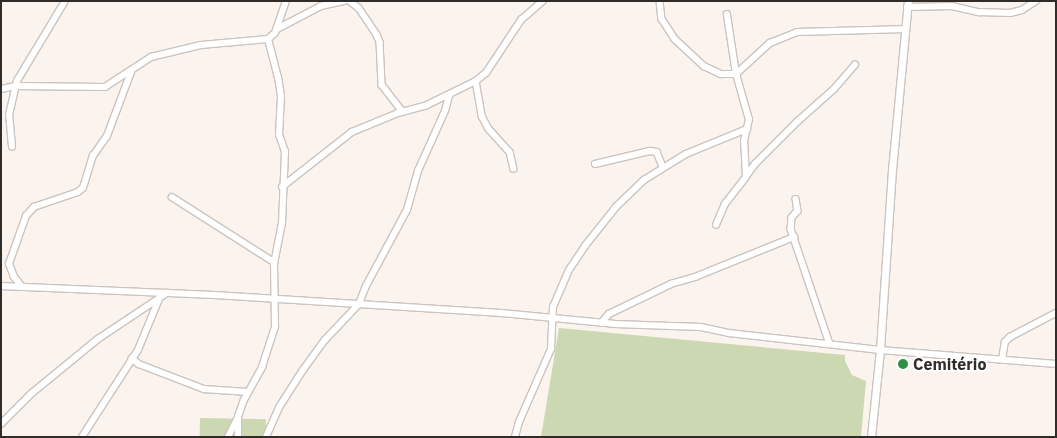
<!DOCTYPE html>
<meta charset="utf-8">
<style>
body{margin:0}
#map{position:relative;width:1057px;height:438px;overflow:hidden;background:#fbf3ee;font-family:"IBM Plex Sans",sans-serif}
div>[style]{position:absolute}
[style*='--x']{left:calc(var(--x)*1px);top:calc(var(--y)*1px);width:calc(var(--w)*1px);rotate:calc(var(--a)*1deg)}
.green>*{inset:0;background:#ccd8b1;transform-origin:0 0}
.roads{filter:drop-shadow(1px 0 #cbc4bf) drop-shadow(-1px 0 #cbc4bf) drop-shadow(0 1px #cbc4bf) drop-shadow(0 -1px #cbc4bf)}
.minor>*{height:5.5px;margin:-2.75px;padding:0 2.75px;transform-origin:2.75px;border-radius:2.75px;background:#fff}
.tertiary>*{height:7px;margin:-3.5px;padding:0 3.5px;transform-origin:3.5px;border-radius:3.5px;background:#fff}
.dots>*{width:14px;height:14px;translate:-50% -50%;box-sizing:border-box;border:2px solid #fff;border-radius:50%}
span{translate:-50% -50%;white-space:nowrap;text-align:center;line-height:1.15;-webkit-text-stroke:4px #fff;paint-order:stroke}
.poi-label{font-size:16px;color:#2f2c2a;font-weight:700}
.left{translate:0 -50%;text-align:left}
.frame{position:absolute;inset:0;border:2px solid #2f2c2a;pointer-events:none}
</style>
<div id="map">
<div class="green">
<div style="clip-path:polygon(559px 328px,845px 355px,845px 361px,852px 375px,866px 381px,861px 437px,541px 437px)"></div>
<div style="left:200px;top:418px;width:66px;height:19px;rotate:1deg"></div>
</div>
<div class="roads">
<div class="minor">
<div style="--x:350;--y:1;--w:11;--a:38"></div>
<div style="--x:359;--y:8;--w:32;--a:56"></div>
<div style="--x:377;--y:35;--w:8;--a:67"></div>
<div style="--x:380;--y:42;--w:43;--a:87.3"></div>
<div style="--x:382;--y:85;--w:34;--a:52"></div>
<div style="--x:660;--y:1;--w:18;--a:84"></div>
<div style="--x:662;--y:19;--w:24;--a:57"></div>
<div style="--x:675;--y:39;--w:40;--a:43"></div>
<div style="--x:704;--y:66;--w:19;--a:25"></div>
<div style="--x:721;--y:74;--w:15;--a:0"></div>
<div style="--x:736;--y:74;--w:46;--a:-42.4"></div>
<div style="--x:770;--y:43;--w:29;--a:-22"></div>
<div style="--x:797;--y:32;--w:109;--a:-1.6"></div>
<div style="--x:907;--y:7;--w:45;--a:-1.3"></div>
<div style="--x:952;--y:6;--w:28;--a:13"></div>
<div style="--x:979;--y:12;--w:31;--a:2"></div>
<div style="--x:1010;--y:13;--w:12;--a:-14"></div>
<div style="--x:1022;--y:10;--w:17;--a:-33"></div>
<div style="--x:277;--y:29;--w:50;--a:-27.6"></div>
<div style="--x:321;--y:6;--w:24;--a:-12"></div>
<div style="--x:476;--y:81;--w:36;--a:80"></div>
<div style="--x:482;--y:116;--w:15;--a:62"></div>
<div style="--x:489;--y:129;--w:31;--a:48"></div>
<div style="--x:510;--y:152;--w:17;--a:77"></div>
<div style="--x:1;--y:89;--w:15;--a:-11"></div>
<div style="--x:16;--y:86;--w:89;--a:0.6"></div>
<div style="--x:105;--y:87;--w:55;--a:-33.1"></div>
<div style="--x:151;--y:57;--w:51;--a:-13.5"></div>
<div style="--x:201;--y:45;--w:67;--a:-5.1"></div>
<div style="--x:268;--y:39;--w:9;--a:-41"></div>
<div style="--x:275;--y:33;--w:34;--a:-71"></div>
<div style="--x:12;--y:147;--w:32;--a:-95"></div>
<div style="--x:9;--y:115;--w:35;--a:-77"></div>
<div style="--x:17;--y:81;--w:93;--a:-59"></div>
<div style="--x:595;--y:164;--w:57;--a:-13.3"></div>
<div style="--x:650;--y:151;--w:7;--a:8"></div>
<div style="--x:657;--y:152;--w:16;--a:68"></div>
<div style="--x:747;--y:175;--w:14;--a:-54"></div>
<div style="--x:755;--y:164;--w:61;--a:-45"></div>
<div style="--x:798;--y:121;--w:48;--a:-41.6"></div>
<div style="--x:834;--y:89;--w:32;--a:-49"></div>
<div style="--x:282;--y:187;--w:89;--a:-38.2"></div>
<div style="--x:352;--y:132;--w:50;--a:-22.4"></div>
<div style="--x:398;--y:113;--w:28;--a:-15"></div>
<div style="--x:425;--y:106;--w:57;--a:-26.1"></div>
<div style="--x:476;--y:81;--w:13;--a:-39"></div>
<div style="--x:486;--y:73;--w:64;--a:-56.6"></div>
<div style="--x:521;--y:20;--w:29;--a:-41"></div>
<div style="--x:172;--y:197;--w:121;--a:32.5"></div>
<div style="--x:796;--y:199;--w:12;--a:81"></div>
<div style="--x:798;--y:211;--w:9;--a:131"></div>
<div style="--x:792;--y:218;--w:11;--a:95"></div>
<div style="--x:791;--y:229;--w:121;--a:71.3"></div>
<div style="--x:716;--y:225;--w:23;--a:-67"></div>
<div style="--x:725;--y:204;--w:34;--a:-52"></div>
<div style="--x:746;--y:177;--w:36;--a:-93"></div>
<div style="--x:744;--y:141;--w:22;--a:-77"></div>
<div style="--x:749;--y:120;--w:48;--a:-105.8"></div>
<div style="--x:736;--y:74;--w:60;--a:-98.7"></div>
<div style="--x:1;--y:286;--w:214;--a:2.4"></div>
<div style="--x:215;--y:295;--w:287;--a:3.6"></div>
<div style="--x:501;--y:313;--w:115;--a:5.5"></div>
<div style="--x:615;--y:324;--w:86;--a:2"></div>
<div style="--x:701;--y:327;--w:29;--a:12"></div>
<div style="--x:729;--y:333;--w:152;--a:6.4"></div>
<div style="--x:880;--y:350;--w:177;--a:4.5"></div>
<div style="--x:22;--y:287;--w:13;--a:-129"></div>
<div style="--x:14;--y:277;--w:14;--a:-111"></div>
<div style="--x:9;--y:264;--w:51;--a:-70.5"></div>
<div style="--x:26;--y:216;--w:12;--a:-48"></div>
<div style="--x:34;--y:207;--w:46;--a:-18.8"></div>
<div style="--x:78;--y:192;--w:6;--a:-39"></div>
<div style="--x:83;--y:188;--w:34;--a:-73"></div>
<div style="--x:93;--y:156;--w:24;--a:-55"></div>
<div style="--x:107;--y:136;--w:68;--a:-69.4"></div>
<div style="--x:601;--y:323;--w:12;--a:-48"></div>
<div style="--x:609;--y:314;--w:69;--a:-25.8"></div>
<div style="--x:671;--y:284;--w:25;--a:-16"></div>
<div style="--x:695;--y:277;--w:107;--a:-22"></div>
<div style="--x:132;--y:358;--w:9;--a:41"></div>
<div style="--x:139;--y:364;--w:70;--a:21"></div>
<div style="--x:204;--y:389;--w:44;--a:3.9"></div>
<div style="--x:1002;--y:360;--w:18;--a:-81"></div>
<div style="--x:1005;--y:342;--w:7;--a:-45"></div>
<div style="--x:1010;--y:337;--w:52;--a:-27.6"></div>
<div style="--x:1;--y:424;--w:42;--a:-45"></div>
<div style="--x:31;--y:394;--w:87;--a:-39.4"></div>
<div style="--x:98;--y:339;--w:83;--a:-33.7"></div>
<div style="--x:82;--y:437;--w:103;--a:-57.2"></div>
<div style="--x:138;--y:350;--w:55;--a:-67.6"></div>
<div style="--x:228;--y:437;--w:20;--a:-63"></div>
<div style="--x:238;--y:437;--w:20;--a:-90"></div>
<div style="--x:238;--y:417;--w:18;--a:-71"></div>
<div style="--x:244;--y:400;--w:38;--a:-61"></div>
<div style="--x:262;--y:367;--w:42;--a:-72"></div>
<div style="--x:275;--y:327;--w:63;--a:-90.9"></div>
<div style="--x:274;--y:264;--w:42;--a:-79"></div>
<div style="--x:282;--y:223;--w:71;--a:-87.6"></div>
<div style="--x:285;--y:152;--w:18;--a:-109"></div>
<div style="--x:279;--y:135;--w:39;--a:-87"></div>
<div style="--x:281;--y:96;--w:18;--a:-99"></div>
<div style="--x:278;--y:78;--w:40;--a:-104.4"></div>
<div style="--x:266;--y:437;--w:34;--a:-66"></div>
<div style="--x:280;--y:406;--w:43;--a:-57.4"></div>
<div style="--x:303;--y:370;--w:37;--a:-54"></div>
<div style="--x:325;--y:340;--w:50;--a:-46.6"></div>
<div style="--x:359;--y:304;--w:19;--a:-69"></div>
<div style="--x:366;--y:286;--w:86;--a:-61.7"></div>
<div style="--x:407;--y:210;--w:41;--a:-74.2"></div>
<div style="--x:418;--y:171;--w:66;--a:-65.8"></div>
<div style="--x:445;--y:111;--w:16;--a:-75"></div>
<div style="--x:515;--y:437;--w:16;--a:-75"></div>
<div style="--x:519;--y:422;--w:80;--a:-66.3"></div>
<div style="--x:551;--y:349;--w:42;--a:-87.3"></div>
<div style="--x:553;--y:307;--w:40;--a:-66.6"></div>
<div style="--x:569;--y:270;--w:29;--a:-56"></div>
<div style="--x:585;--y:246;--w:50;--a:-51.5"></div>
<div style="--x:616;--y:207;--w:39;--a:-44"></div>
<div style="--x:644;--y:180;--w:49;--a:-31.8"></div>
<div style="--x:686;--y:154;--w:66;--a:-22.3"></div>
</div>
<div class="tertiary">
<div style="--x:871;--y:437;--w:87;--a:-84.1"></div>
<div style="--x:880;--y:350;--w:180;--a:-86.2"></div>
<div style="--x:892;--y:170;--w:170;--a:-84.6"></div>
</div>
</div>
<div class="dots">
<div style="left:903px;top:364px;background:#2e9146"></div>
</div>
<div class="poi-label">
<span class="left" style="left:913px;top:364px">Cemitério</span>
</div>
<div class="frame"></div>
</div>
